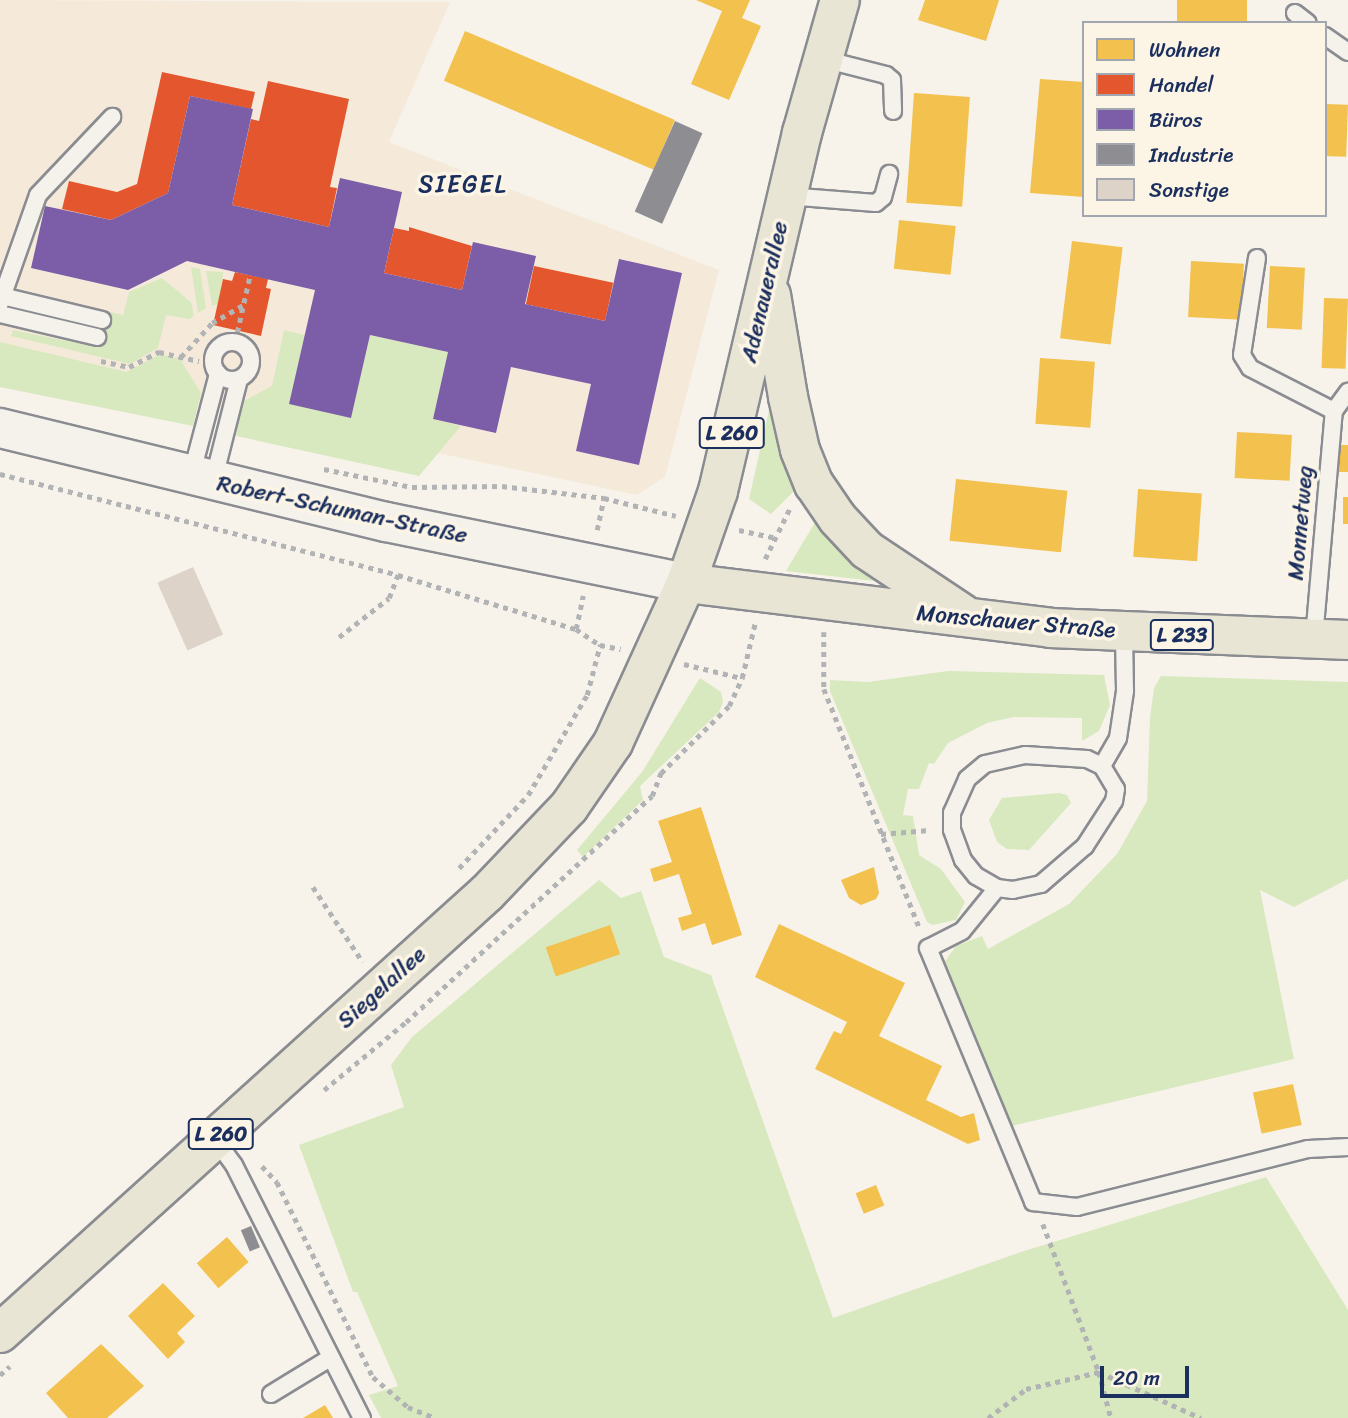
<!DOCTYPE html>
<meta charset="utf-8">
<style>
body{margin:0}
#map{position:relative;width:1348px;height:1418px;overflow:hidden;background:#f7f3ea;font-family:Sriracha,sans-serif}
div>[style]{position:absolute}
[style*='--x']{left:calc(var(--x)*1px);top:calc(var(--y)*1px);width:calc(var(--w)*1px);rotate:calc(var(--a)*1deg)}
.built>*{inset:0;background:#f5eada}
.green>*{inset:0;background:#d8e9bf}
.homes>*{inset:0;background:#f2c14e;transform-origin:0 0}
.shops>*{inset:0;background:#e4572e;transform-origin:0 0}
.offices>*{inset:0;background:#7b5ea7}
.industry>*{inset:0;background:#8d8d92;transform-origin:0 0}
.building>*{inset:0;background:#ddd3c8;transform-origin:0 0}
.path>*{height:4.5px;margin-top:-2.25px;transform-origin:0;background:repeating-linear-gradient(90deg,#b2b3b4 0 5px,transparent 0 10px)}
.roads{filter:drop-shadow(2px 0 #8a8c91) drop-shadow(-2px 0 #8a8c91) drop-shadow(0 2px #8a8c91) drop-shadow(0 -2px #8a8c91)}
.lane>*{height:16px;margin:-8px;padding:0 8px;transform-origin:8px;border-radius:8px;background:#f5f2ec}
.lane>.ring{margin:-8px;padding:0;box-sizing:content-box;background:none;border:16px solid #f5f2ec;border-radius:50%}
.secondary>*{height:38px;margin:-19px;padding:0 19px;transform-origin:19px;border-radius:19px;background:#f5f2ec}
.primary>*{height:38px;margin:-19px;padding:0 19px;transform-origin:19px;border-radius:19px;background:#e9e5d4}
span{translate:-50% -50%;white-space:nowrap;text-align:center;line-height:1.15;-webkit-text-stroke:7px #fcf5e5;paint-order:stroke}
.shield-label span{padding:2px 5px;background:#fcf5e5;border:2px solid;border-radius:5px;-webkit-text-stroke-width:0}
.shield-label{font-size:21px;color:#1b2f5e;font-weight:700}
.street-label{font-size:23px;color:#1b2f5e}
.neighbourhood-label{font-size:24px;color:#1b2f5e;letter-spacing:2px}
.legend{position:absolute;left:1082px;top:21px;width:245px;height:196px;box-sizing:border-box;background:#fcf5e5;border:2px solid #a2a6af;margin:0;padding:9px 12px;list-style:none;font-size:21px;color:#1b2f5e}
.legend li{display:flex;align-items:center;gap:14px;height:35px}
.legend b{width:35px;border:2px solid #a2a6af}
.scale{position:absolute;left:1100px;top:1366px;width:89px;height:32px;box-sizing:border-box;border:4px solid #1b2f5e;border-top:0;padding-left:9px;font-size:21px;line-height:24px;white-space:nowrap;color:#1b2f5e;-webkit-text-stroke:5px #fcf5e5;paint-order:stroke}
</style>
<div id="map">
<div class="built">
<div style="clip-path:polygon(0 0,450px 2px,389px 142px,719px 270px,665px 477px,637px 495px,0 361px)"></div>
</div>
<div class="green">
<div style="clip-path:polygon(191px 267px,200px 269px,206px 308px,198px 313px)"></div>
<div style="clip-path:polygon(206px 271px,223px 272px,220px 303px,212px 306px)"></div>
<div style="clip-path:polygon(162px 278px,191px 302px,194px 316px,189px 319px,166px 315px,158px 348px,130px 364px,11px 336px,13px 330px,96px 347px,105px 311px,123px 315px,129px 292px)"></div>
<div style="clip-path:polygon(284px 330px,305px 335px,351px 417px,370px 335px,448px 352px,433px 419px,461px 426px,419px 476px,236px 436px,242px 402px,272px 386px)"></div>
<div style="clip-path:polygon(0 342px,127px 372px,160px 354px,180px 359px,201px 393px,193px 426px,0 387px)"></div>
<div style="clip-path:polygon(772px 397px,802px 483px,771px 514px,749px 499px)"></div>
<div style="clip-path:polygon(820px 514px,883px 582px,786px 571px)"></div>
<div style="clip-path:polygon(948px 671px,1104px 675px,1110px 705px,1099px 731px,1082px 741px,1082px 718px,1014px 717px,987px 723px,948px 743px,934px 764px,929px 763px,919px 789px,908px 789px,903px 815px,913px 816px,919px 855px,941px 869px,965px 902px,956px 920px,932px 925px,927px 922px,830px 691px,830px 680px,868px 682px)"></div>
<div style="clip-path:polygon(1161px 676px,1348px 682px,1348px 879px,1294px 907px,1260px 890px,1294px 1059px,1012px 1126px,943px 964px,956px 946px,982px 936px,988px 949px,1069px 904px,1117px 854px,1147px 801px,1150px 718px,1154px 688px)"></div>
<div style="clip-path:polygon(700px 678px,721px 692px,723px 702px,719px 712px,640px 786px,643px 800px,583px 857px,577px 850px,642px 772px)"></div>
<div style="clip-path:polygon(1059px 793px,1067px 795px,1071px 803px,1029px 850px,1007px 849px,997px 842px,989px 820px,1002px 798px)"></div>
<div style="clip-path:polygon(599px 880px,621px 898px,641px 891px,664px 957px,711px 975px,833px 1318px,1024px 1251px,1266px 1177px,1348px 1310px,1348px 1418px,381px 1418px,369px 1395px,398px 1386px,357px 1292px,353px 1292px,299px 1145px,404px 1107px,391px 1065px,412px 1037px)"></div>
</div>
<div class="homes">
<div style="clip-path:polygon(696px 0,750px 0,742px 18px,761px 26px,729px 100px,691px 84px,722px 11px)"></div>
<div style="clip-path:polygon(925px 0,999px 0,986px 41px,918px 20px)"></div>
<div style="left:1177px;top:0;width:70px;height:23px"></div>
<div style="left:465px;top:31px;width:228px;height:54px;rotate:23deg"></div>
<div style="clip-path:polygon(1040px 79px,1084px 82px,1084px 197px,1030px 193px)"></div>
<div style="left:914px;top:93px;width:56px;height:110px;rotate:4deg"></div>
<div style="left:1325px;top:104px;width:23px;height:52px;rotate:2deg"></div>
<div style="left:899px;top:220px;width:57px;height:49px;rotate:6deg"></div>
<div style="left:1072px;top:241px;width:51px;height:98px;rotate:7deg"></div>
<div style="left:1191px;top:261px;width:53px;height:56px;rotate:3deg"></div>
<div style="left:1270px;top:266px;width:35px;height:62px;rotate:3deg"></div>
<div style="left:1324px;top:298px;width:24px;height:70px;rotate:2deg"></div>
<div style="left:1040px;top:358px;width:55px;height:66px;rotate:4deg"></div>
<div style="left:1237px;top:432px;width:55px;height:46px;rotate:3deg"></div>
<div style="left:1339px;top:445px;width:9px;height:27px"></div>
<div style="left:956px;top:479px;width:112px;height:62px;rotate:6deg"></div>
<div style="left:1138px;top:489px;width:64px;height:68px;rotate:4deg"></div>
<div style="left:1343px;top:497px;width:5px;height:27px"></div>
<div style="clip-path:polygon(701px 807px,742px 935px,712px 945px,705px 923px,682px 931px,678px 918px,692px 914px,679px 874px,654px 882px,650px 869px,672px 862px,658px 821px)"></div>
<div style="clip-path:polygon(874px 867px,879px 893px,876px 899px,861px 905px,849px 898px,841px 880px)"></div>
<div style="clip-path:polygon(779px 924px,905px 983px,879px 1036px,942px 1066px,926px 1100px,961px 1117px,974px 1113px,980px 1140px,968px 1144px,815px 1069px,834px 1031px,841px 1034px,847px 1022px,755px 977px)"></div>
<div style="left:610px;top:925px;width:31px;height:68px;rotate:71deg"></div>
<div style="left:1293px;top:1084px;width:42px;height:41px;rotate:78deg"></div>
<div style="left:876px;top:1185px;width:22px;height:22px;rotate:68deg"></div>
<div style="left:227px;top:1237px;width:33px;height:40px;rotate:49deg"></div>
<div style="clip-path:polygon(163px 1283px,195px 1316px,177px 1333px,185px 1342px,168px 1359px,128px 1316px)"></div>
<div style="clip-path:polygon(101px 1344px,144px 1386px,107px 1418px,68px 1418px,46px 1393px)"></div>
<div style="clip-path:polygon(325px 1405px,333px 1418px,303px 1418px)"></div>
</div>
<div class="shops">
<div style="clip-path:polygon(162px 72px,255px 92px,251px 109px,190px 96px,168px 193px,111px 220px,62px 209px,69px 181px,117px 192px,137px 184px)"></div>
<div style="clip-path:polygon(268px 81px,349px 99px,330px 187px,337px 188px,329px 227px,232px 205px,251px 119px,259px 121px)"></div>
<div style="clip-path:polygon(409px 227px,472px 246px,462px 290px,384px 273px,394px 228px,409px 231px)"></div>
<div style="left:534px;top:266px;width:81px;height:39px;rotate:12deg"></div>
<div style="clip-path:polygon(235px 272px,268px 279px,266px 288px,271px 289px,261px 336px,213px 325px,223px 279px,232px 281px)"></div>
</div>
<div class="offices">
<div style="clip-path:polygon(190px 96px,253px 109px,232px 205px,329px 227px,340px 178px,402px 192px,384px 273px,462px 290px,473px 242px,536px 256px,525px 304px,605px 321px,619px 259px,682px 273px,639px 465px,576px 451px,591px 384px,511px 367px,496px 433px,433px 419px,448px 352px,370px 335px,351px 418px,289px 404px,315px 290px,187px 261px,128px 290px,31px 268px,45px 206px,111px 220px,168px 193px)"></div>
</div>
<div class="industry">
<div style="left:675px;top:121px;width:30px;height:99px;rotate:24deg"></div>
<div style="left:251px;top:1226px;width:23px;height:11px;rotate:67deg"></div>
</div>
<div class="building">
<div style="left:193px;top:567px;width:74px;height:39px;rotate:66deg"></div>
</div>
<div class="path">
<div style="--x:235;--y:342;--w:69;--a:-77.4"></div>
<div style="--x:181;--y:357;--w:46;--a:-47.6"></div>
<div style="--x:212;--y:323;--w:36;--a:-30"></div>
<div style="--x:101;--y:361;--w:29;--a:12"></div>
<div style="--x:129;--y:367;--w:34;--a:-27"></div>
<div style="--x:159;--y:352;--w:41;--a:12.7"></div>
<div style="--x:324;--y:469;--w:90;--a:11.6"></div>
<div style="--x:412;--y:487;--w:90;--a:-0.6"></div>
<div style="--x:502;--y:486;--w:103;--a:6.7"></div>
<div style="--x:0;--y:474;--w:411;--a:14.2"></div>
<div style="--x:398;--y:575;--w:186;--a:16.9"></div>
<div style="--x:576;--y:629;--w:29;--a:34"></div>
<div style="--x:600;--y:645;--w:21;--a:11"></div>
<div style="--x:597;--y:530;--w:33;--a:-78"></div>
<div style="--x:604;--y:498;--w:74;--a:14"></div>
<div style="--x:739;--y:530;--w:35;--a:12"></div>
<div style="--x:765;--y:559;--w:57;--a:-63.9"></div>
<div style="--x:576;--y:629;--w:34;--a:-78"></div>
<div style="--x:824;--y:632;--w:57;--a:90"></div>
<div style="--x:824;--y:689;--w:256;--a:68.2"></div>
<div style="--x:339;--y:637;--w:63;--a:-38"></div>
<div style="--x:389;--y:598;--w:25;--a:-69"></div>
<div style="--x:684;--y:664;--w:60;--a:13.6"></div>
<div style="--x:742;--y:678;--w:57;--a:-76.7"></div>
<div style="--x:881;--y:834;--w:48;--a:-4.8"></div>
<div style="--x:459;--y:868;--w:100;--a:-46.6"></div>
<div style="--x:528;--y:795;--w:116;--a:-59.5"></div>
<div style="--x:587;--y:695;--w:52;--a:-75.4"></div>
<div style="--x:313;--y:887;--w:90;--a:56.3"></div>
<div style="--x:324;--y:1090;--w:107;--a:-39.7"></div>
<div style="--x:406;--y:1022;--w:334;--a:-42.6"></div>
<div style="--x:652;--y:796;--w:25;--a:-69"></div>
<div style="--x:661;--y:773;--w:95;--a:-44.6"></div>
<div style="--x:729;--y:706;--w:31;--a:-65"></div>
<div style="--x:262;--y:1166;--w:22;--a:47"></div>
<div style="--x:277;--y:1182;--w:217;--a:63.8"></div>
<div style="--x:373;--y:1377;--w:46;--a:40.6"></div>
<div style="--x:408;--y:1407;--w:29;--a:22"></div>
<div style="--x:1043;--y:1224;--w:158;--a:69.3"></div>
<div style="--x:1099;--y:1372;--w:48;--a:75.4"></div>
<div style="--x:0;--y:1375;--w:13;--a:-42"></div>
<div style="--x:988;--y:1418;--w:48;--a:-37.3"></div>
<div style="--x:1026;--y:1389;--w:75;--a:-13.1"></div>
<div style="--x:1099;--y:1372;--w:112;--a:24.3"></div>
</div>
<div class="roads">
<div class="lane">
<div style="--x:1295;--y:13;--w:16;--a:38"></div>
<div style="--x:1325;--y:36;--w:28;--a:35"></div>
<div style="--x:823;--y:59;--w:65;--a:14.3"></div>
<div style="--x:886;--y:75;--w:8;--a:40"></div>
<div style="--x:892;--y:80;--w:31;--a:88"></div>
<div style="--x:787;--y:196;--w:89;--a:4.5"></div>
<div style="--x:876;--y:203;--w:9;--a:-41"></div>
<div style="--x:883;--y:197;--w:24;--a:-75"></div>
<div style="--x:1257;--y:258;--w:98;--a:98.8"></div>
<div style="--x:1242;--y:355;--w:15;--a:58"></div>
<div style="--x:1250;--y:368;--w:94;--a:27.1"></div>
<div style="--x:1334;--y:411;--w:24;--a:-54"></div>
<div style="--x:2;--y:296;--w:103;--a:13.5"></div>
<div style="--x:0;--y:303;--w:114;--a:-70.6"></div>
<div style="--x:38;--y:195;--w:108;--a:-46.5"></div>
<div style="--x:0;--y:314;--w:100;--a:13.3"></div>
<div class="ring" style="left:213px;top:342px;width:22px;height:22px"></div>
<div style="--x:191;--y:476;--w:106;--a:-75.2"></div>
<div style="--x:213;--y:482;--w:106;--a:-75.8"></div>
<div style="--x:1314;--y:638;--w:228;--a:-85"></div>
<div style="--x:1025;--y:755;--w:62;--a:3.7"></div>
<div style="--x:1087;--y:759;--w:17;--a:25"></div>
<div style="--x:1102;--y:766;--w:27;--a:59"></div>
<div style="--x:1116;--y:789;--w:12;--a:99"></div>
<div style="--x:1114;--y:801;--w:54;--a:122.8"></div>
<div style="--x:1085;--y:846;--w:58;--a:139.2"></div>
<div style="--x:1041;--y:884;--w:29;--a:168"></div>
<div style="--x:1013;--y:890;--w:16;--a:-173"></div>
<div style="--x:997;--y:888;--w:24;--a:-150"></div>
<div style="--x:976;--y:876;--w:21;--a:-129"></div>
<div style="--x:963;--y:860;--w:32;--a:-110"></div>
<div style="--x:952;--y:830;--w:17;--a:-90"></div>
<div style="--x:952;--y:813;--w:37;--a:-66"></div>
<div style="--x:967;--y:779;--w:23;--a:-40"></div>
<div style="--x:985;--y:764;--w:41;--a:-12.7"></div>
<div style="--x:1102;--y:766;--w:32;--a:-60"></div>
<div style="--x:1118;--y:738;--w:48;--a:-81.5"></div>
<div style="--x:1125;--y:691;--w:59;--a:-91"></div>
<div style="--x:997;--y:888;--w:55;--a:129.1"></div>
<div style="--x:962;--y:931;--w:38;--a:153"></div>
<div style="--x:928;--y:948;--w:275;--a:67.5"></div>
<div style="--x:1033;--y:1202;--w:44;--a:6.5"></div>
<div style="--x:1077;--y:1207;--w:238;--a:-14.1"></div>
<div style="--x:1308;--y:1149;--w:40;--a:-2.9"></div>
<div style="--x:215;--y:1139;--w:32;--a:54"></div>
<div style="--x:234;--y:1165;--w:284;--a:63.2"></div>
<div style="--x:271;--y:1394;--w:69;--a:-31.4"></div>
</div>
<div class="secondary">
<div style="--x:0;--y:428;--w:397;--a:13.7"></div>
<div style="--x:386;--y:522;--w:306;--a:11.5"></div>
</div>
<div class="primary">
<div style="--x:771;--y:295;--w:103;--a:80.5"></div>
<div style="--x:788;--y:397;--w:54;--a:77.2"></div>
<div style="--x:800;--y:450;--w:37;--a:68"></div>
<div style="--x:814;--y:484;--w:42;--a:55.6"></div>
<div style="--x:838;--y:519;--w:42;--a:46.9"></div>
<div style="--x:867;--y:550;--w:115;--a:33.7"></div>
<div style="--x:686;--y:583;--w:367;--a:7"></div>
<div style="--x:1050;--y:628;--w:298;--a:2.3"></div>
<div style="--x:0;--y:1333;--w:656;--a:-42.1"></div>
<div style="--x:487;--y:893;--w:119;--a:-46.4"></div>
<div style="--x:569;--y:807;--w:78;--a:-55.5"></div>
<div style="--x:613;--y:743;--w:176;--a:-65.5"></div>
<div style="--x:686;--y:583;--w:97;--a:-70.8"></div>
<div style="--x:718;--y:491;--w:368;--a:-76.8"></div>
<div style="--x:802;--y:133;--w:138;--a:-74.1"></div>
</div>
</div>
<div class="shield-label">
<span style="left:732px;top:433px">L 260</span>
<span style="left:1182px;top:635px">L 233</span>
<span style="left:221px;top:1134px">L 260</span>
</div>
<div class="street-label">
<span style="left:765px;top:292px;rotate:-77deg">Adenauerallee</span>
<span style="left:342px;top:510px;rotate:12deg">Robert-Schuman-Straße</span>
<span style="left:1301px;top:523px;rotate:-85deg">Monnetweg</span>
<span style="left:1016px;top:622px;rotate:5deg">Monschauer Straße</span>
<span style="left:382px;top:988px;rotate:-42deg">Siegelallee</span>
</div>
<div class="neighbourhood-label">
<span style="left:463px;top:185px">SIEGEL</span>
</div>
<ul class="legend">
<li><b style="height:19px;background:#f2c14e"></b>Wohnen</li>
<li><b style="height:19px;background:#e4572e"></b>Handel</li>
<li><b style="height:19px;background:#7b5ea7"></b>Büros</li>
<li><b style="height:19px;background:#8d8d92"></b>Industrie</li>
<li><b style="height:19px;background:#ddd3c8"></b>Sonstige</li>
</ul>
<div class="scale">20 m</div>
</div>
